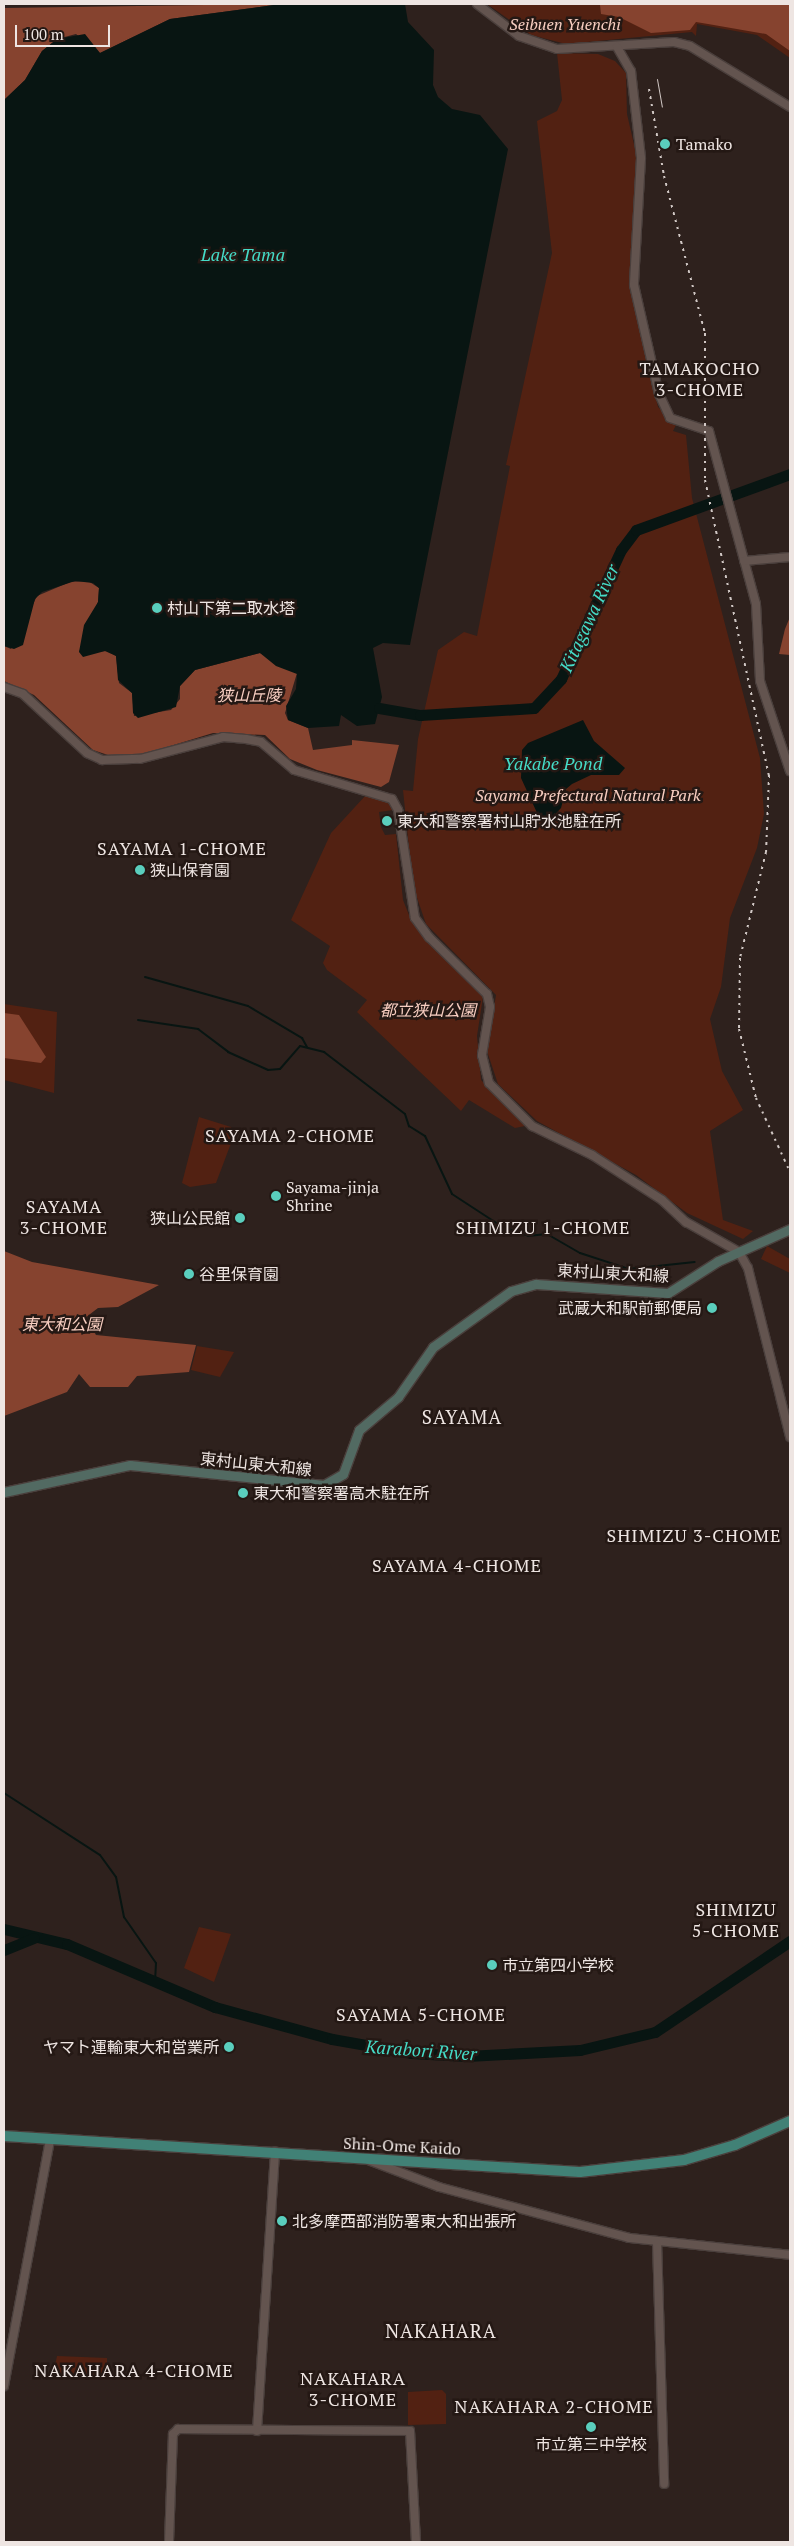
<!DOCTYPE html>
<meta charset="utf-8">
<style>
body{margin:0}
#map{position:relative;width:794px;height:2546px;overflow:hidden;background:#2e211d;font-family:"PT Serif","Noto Sans JP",serif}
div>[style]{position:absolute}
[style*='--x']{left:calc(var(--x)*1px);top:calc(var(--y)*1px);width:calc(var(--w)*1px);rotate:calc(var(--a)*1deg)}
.green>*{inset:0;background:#522112}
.forest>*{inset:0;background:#86432f}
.water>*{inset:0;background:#081512}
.stream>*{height:2px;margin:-1px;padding:0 1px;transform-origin:1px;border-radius:1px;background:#081512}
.river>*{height:11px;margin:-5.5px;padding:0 5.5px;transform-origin:5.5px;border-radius:5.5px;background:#081512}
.roads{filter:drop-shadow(1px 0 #4a3f3c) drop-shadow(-1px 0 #4a3f3c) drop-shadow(0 1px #4a3f3c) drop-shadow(0 -1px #4a3f3c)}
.tertiary>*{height:8px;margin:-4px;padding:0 4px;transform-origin:4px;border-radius:4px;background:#63544f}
.secondary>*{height:9px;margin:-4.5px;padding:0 4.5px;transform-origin:4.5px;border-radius:4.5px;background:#526a62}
.primary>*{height:10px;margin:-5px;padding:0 5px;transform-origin:5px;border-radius:5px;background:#418176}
.tram>*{height:1px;margin:-0.5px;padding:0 0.5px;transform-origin:0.5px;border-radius:0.5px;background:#d1c8c5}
.rail>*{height:2px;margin-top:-1px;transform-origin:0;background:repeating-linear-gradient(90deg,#d1c8c5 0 2.5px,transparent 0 7.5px)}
.dots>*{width:14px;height:14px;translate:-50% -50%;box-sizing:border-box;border:2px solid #241814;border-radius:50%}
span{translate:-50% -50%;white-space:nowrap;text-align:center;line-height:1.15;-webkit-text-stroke:5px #241814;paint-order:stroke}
.park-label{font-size:16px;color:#f8cec1;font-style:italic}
.poi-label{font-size:16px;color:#eee5e2}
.left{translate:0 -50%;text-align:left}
.right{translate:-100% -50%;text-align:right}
.street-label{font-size:16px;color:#eee5e2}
.water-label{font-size:18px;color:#45dbc7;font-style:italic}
.neighbourhood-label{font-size:18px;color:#eee5e2;letter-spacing:1px}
.quarter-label{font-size:19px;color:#eee5e2;letter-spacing:1px}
.frame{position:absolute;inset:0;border:5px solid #eee5e2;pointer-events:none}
.scale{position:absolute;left:15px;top:25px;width:95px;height:22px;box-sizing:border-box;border:2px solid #eee5e2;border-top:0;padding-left:6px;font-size:15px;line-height:18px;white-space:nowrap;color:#eee5e2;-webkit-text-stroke:4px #241814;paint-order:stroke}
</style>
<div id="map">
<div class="green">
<div style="clip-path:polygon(487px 4px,790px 4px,790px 58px,757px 35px,697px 24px,696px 36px,692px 32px,566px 44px,531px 35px)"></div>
<div style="clip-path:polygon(557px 53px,598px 54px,615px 61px,626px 73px,627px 114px,638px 162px,629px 285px,658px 407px,676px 425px,673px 431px,686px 435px,692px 498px,760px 758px,764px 814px,757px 848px,730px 918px,721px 987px,710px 1019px,722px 1071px,743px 1110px,710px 1131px,723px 1220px,753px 1231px,743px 1239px,687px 1213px,636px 1175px,537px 1121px,498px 1084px,487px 1051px,496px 995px,426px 924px,413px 886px,403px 790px,413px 791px,418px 739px,438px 650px,464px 632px,477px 636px,510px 466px,506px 465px,552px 253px,537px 121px,557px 111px,562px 100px)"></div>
<div style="clip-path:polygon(366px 795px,387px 801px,393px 810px,379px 812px,381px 827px,385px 835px,396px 834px,403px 900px,411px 920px,427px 942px,483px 997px,477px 1036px,481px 1080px,525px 1126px,515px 1128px,469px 1100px,461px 1111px,357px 1012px,367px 1000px,327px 970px,323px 963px,330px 946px,291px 920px,331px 833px)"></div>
<div style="clip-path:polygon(4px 1004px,57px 1012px,54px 1093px,4px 1080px)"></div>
<div style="clip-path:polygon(199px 1117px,231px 1127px,233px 1138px,216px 1183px,190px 1187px,182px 1183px)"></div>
<div style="clip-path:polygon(767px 1246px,790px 1259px,790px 1273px,761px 1259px)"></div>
<div style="clip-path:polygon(197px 1346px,234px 1352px,220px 1377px,191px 1370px)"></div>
<div style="clip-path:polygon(199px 1927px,231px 1934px,214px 1982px,184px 1968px)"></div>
<div style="clip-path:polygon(57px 2356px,107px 2358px,107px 2379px,53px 2375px)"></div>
<div style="clip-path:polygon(442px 2390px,446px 2394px,446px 2424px,408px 2425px,408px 2392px)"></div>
</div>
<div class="forest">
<div style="clip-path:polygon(281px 4px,170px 19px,100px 53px,76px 34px,57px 39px,42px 51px,25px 80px,4px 100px,4px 8px)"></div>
<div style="clip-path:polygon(609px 4px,790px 4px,790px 51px,766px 34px,708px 24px,696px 22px,690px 30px,651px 33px,619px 17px,601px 14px,600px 5px)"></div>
<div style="clip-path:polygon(88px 581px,99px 588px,98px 602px,79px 652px,109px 651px,116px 656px,119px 683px,132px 693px,134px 716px,171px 710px,180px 699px,180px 686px,195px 670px,260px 653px,297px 673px,285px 713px,288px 720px,308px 728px,313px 750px,352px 745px,352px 740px,399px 745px,389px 782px,381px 787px,317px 770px,290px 759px,265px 735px,213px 733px,144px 754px,111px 756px,93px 750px,34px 695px,4px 681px,4px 646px,11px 649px,37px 596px,70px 582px)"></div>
<div style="clip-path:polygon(790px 617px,790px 655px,779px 654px,785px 629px)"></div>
<div style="clip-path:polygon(4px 1013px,19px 1015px,46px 1057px,41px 1063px,4px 1058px)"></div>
<div style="clip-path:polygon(4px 1251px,32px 1262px,159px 1285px,118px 1307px,98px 1308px,85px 1318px,96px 1335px,196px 1345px,189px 1372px,137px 1376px,128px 1387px,90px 1387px,79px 1374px,67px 1392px,4px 1416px)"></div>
</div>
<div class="water">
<div style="clip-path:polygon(281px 4px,405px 4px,408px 22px,434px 50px,433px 85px,438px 97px,452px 109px,480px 115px,508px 149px,410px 645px,383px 643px,373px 648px,382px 697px,375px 724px,357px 726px,341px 715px,339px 726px,308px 728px,288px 720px,286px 706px,296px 689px,297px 674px,276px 666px,260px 653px,195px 670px,180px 686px,176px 707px,138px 718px,133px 713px,132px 693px,118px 680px,116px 656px,105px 651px,83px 657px,79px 652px,84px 625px,98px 602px,99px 588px,93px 583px,75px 581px,42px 592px,35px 599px,23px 645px,14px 649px,4px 646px,4px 100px,25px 80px,42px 51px,57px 39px,85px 34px,100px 53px,170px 19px)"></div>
<div style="clip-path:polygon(583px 720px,594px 741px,625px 768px,619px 775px,591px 775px,572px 784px,566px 789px,561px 808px,549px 821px,538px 815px,521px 778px,522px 750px,528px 743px)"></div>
</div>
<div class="stream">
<div style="--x:145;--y:977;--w:107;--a:15.7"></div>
<div style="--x:248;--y:1006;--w:63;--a:30.7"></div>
<div style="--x:302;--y:1038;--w:10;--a:61"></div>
<div style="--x:138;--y:1020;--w:61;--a:8.5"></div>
<div style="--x:198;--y:1029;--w:38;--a:37"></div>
<div style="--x:228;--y:1052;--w:44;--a:24.2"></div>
<div style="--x:268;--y:1070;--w:12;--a:-5"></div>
<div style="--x:280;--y:1069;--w:30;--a:-49"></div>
<div style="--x:300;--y:1046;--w:25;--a:14"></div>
<div style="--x:324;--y:1052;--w:102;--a:37.4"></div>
<div style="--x:405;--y:1114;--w:13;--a:72"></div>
<div style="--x:409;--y:1126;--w:19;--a:32"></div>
<div style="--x:425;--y:1136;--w:64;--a:65"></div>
<div style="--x:452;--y:1194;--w:59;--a:33.1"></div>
<div style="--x:501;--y:1226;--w:29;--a:20"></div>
<div style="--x:528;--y:1236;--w:19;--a:-6"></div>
<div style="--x:547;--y:1234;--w:38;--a:30"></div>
<div style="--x:580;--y:1253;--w:52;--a:18.1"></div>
<div style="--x:629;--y:1269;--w:66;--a:-6.1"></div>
<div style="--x:4;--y:1793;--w:114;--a:32.9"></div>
<div style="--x:100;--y:1855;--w:27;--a:54"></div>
<div style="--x:116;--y:1877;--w:41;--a:78.7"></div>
<div style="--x:124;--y:1917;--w:56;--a:55.2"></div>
<div style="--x:156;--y:1963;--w:18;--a:93"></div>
</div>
<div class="river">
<div style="--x:379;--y:708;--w:42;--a:9.7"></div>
<div style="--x:420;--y:715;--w:114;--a:-3.5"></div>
<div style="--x:534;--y:708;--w:40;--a:-47"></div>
<div style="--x:561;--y:679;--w:142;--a:-65.1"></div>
<div style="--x:621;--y:550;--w:25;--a:-53"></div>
<div style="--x:636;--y:530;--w:164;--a:-20"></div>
<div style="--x:4;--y:1929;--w:65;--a:13.4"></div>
<div style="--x:67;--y:1944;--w:161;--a:23.1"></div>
<div style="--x:215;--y:2007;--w:121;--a:15.3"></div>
<div style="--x:332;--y:2039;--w:80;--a:10"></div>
<div style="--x:411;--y:2053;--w:56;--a:3.1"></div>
<div style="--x:467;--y:2056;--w:113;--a:-3"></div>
<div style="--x:580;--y:2050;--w:77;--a:-13.5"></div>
<div style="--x:655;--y:2032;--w:163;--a:-34"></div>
<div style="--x:4;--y:1950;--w:32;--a:-22"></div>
</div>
<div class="roads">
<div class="tertiary">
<div style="--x:477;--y:4;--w:53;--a:37.3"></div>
<div style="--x:519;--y:36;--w:40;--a:18.9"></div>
<div style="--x:557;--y:49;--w:117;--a:-3.4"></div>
<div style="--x:674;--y:42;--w:16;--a:14"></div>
<div style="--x:690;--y:46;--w:117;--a:31.4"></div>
<div style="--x:617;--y:47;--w:28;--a:60"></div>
<div style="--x:631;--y:71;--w:88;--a:83.4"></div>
<div style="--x:641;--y:158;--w:127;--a:93.2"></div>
<div style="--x:634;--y:285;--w:112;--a:77.1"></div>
<div style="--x:659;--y:394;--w:26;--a:65"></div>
<div style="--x:670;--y:418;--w:41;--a:18.4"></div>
<div style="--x:709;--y:431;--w:179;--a:74.8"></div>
<div style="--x:756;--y:604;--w:77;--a:87"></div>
<div style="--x:760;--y:681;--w:95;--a:71.6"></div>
<div style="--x:744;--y:561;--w:46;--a:-5"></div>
<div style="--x:4;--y:687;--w:20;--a:20"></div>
<div style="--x:23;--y:694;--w:87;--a:42.7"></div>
<div style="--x:87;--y:753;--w:17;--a:25"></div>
<div style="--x:102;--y:760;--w:38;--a:-2"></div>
<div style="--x:140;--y:759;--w:86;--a:-14.8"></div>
<div style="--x:223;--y:737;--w:23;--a:5"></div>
<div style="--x:246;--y:739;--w:15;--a:11"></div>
<div style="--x:261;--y:742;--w:43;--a:40.3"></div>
<div style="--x:294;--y:770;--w:102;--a:16.5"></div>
<div style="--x:392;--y:799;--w:13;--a:61"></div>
<div style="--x:398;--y:810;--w:109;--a:81.1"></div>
<div style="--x:415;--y:918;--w:24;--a:54"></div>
<div style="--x:429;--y:937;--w:81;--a:44.5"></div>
<div style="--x:487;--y:994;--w:13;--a:77"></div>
<div style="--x:490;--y:1007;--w:49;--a:99.5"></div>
<div style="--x:482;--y:1055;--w:29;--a:76"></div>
<div style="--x:489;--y:1083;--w:61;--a:45"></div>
<div style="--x:532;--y:1126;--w:67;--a:25.8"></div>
<div style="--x:592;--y:1155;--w:83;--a:32.7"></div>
<div style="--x:662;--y:1200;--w:33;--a:43"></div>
<div style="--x:686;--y:1222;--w:61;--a:29.5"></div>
<div style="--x:739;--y:1252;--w:18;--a:61"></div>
<div style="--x:748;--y:1268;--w:174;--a:76"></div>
<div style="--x:368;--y:2160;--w:76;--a:20.8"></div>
<div style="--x:439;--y:2187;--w:197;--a:15"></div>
<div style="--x:629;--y:2238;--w:162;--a:6"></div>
<div style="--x:657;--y:2241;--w:243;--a:88.3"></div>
<div style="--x:4;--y:2386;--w:250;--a:-79.4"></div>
<div style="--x:257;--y:2431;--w:280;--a:-86.3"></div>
<div style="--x:169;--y:2542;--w:108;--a:-87.9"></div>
<div style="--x:173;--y:2434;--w:7;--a:-45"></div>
<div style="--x:178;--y:2429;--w:232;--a:0.5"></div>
<div style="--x:410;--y:2431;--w:111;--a:86.9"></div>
</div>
<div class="secondary">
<div style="--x:4;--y:1492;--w:129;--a:-12.1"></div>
<div style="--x:130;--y:1465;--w:195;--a:5.9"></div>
<div style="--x:324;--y:1485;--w:22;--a:-30"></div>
<div style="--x:343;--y:1474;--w:47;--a:-70"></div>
<div style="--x:359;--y:1430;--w:51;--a:-40.2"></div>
<div style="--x:398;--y:1397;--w:61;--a:-55"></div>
<div style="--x:433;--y:1347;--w:96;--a:-35.7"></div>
<div style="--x:511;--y:1291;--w:26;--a:-16"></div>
<div style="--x:536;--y:1284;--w:132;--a:3.9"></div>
<div style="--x:668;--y:1293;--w:59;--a:-32.6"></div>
<div style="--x:718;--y:1261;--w:79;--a:-24"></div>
</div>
<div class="primary">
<div style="--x:4;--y:2136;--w:577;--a:3.58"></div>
<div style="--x:580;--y:2172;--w:105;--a:-6.6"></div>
<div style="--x:684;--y:2160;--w:53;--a:-16.4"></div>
<div style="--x:735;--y:2145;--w:60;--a:-23.6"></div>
</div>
</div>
<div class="tram">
<div style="--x:608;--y:4;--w:1;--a:0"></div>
<div style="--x:657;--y:79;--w:28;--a:80"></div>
</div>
<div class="rail">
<div style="--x:649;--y:89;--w:88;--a:80.2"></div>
<div style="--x:664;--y:176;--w:162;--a:75.4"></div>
<div style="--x:705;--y:333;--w:147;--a:90"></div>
<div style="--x:705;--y:480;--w:302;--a:77.8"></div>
<div style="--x:769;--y:775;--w:77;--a:92.2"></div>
<div style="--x:766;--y:852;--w:109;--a:103.8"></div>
<div style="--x:740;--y:958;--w:71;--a:90.8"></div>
<div style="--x:739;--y:1029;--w:71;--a:76.2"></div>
<div style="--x:756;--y:1098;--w:81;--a:65.3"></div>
</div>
<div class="dots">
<div style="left:665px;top:144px;background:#5acebd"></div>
<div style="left:157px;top:608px;background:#5acebd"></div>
<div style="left:387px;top:821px;background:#5acebd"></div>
<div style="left:140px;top:870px;background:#5acebd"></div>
<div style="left:276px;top:1196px;background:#5acebd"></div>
<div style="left:240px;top:1218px;background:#5acebd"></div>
<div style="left:189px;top:1274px;background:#5acebd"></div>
<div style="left:712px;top:1308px;background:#5acebd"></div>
<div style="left:243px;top:1493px;background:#5acebd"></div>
<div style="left:492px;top:1965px;background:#5acebd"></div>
<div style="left:229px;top:2047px;background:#5acebd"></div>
<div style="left:282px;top:2221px;background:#5acebd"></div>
<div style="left:591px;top:2427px;background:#5acebd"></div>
</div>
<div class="park-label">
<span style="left:565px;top:24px">Seibuen Yuenchi</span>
<span style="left:249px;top:695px">狭山丘陵</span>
<span style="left:588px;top:795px">Sayama Prefectural Natural Park</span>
<span style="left:428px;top:1010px">都立狭山公園</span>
<span style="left:62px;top:1324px">東大和公園</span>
</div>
<div class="poi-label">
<span class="left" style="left:676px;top:144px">Tamako</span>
<span class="left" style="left:167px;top:608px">村山下第二取水塔</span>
<span class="left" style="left:397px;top:821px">東大和警察署村山貯水池駐在所</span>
<span class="left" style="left:150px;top:870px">狭山保育園</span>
<span class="left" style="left:286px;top:1196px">Sayama-jinja<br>Shrine</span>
<span class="right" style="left:230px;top:1218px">狭山公民館</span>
<span class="left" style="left:199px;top:1274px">谷里保育園</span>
<span class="right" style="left:702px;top:1308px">武蔵大和駅前郵便局</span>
<span class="left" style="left:253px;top:1493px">東大和警察署高木駐在所</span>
<span class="left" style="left:502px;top:1965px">市立第四小学校</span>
<span class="right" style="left:219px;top:2047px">ヤマト運輸東大和営業所</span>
<span class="left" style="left:292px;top:2221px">北多摩西部消防署東大和出張所</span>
<span style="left:591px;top:2444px">市立第三中学校</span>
</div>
<div class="street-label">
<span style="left:613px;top:1273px;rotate:3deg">東村山東大和線</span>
<span style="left:256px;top:1464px;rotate:6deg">東村山東大和線</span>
<span style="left:402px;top:2146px;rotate:3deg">Shin-Ome Kaido</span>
</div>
<div class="water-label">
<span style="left:243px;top:254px">Lake Tama</span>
<span style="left:589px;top:618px;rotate:-65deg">Kitagawa River</span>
<span style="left:553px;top:763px">Yakabe Pond</span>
<span style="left:421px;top:2050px;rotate:4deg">Karabori River</span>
</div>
<div class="neighbourhood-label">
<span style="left:700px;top:379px">TAMAKOCHO<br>3-CHOME</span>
<span style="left:182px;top:848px">SAYAMA 1-CHOME</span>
<span style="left:290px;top:1135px">SAYAMA 2-CHOME</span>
<span style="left:64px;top:1217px">SAYAMA<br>3-CHOME</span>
<span style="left:543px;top:1227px">SHIMIZU 1-CHOME</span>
<span style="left:694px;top:1535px">SHIMIZU 3-CHOME</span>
<span style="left:457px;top:1565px">SAYAMA 4-CHOME</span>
<span style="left:736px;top:1920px">SHIMIZU<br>5-CHOME</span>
<span style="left:421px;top:2014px">SAYAMA 5-CHOME</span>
<span style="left:134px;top:2370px">NAKAHARA 4-CHOME</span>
<span style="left:353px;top:2389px">NAKAHARA<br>3-CHOME</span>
<span style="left:554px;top:2406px">NAKAHARA 2-CHOME</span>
</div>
<div class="quarter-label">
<span style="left:462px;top:1417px">SAYAMA</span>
<span style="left:441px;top:2331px">NAKAHARA</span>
</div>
<div class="frame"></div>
<div class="scale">100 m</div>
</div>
